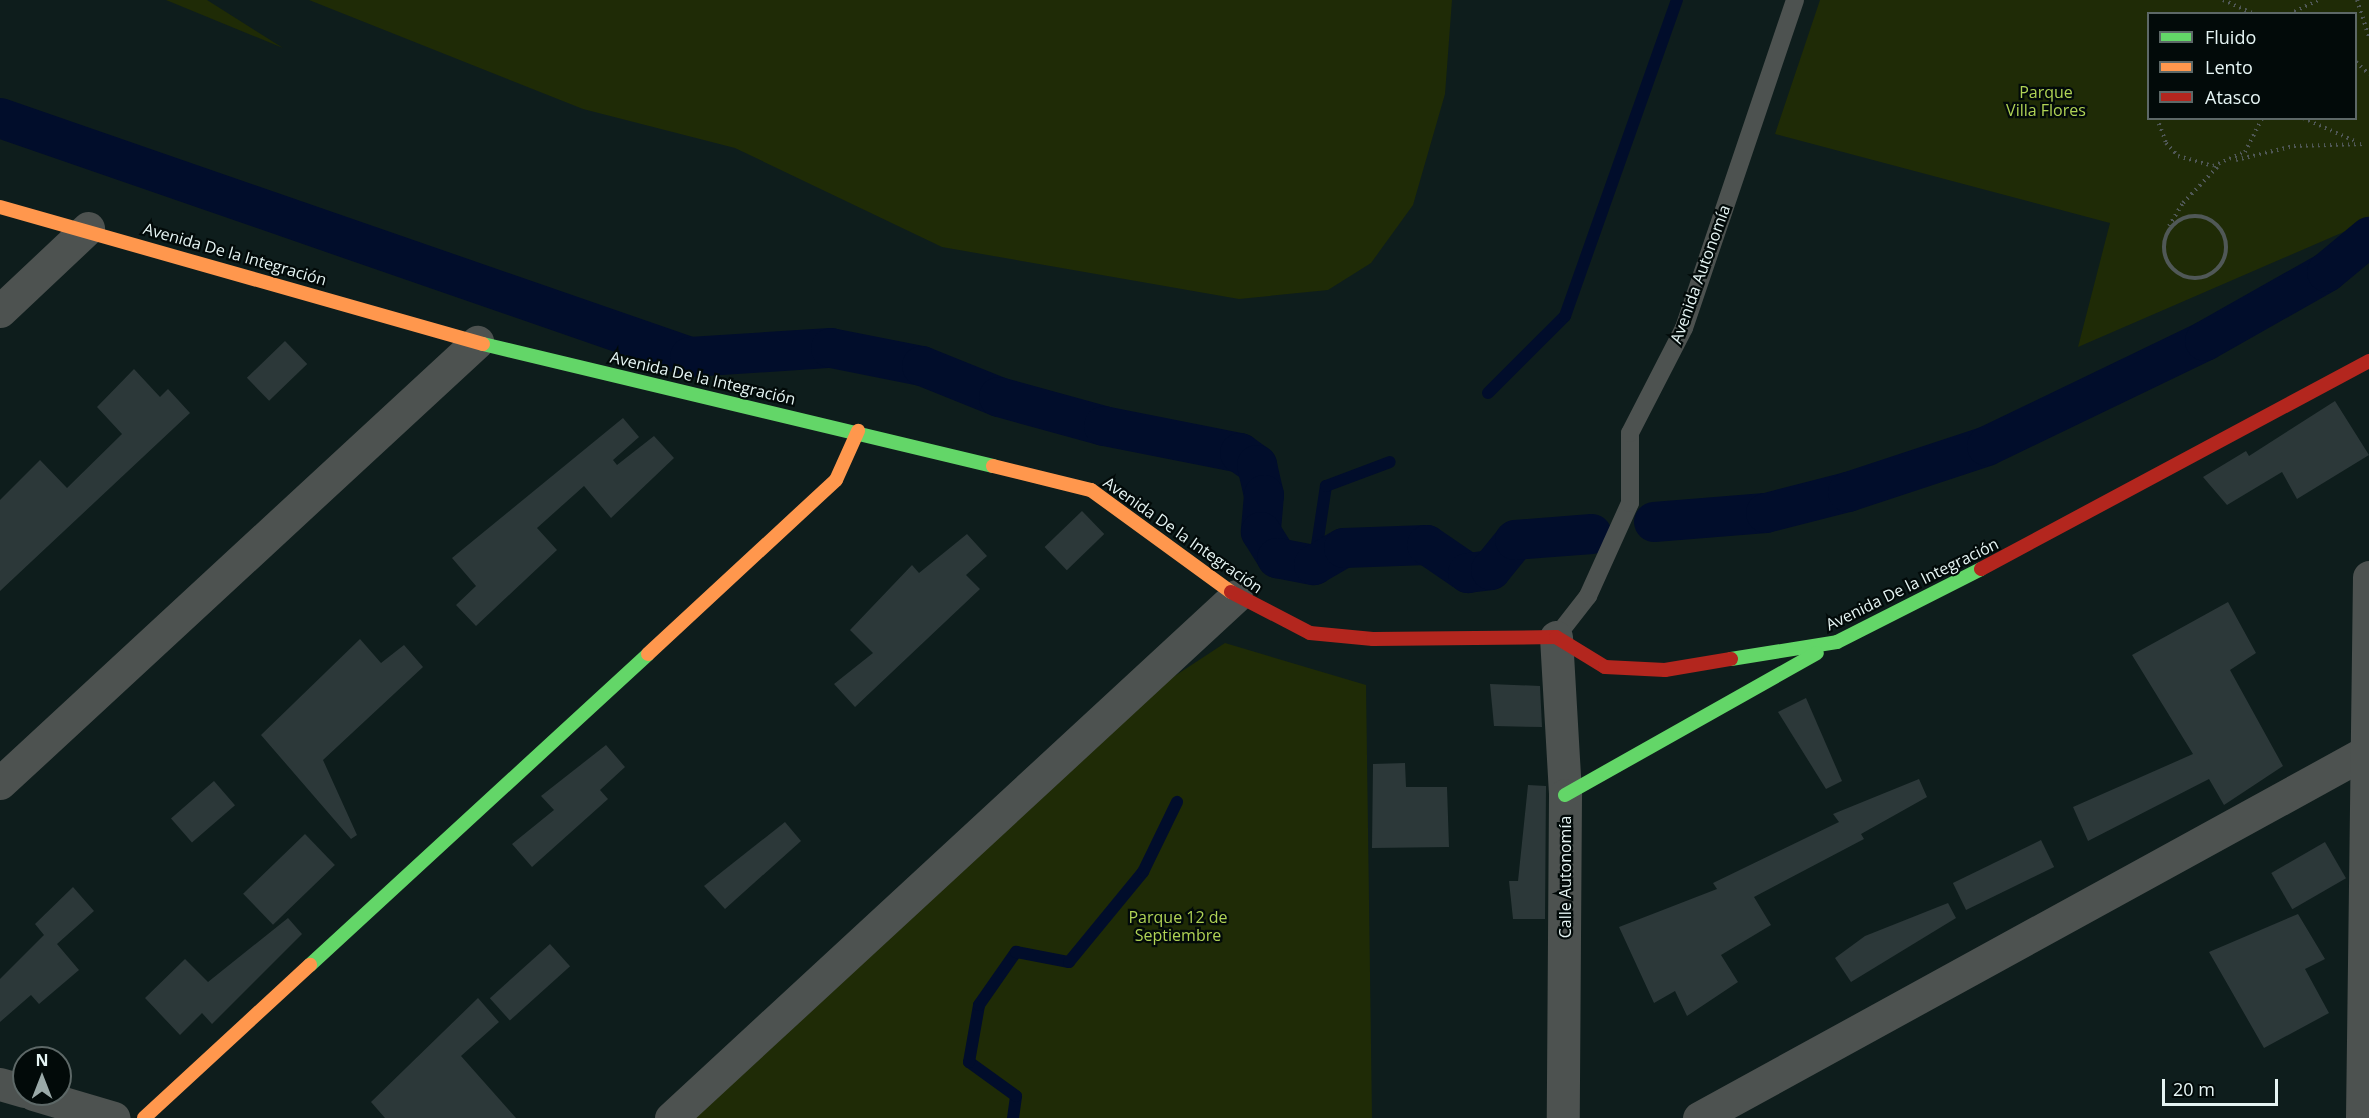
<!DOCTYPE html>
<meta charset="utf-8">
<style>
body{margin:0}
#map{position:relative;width:2369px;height:1118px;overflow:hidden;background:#0e1d1c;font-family:"Open Sans",sans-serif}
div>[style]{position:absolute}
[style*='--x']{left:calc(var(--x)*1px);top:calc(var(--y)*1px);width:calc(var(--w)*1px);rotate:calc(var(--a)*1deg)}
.green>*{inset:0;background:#1f2b06}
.stream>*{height:12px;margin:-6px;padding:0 6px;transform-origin:6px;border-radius:6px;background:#010d2b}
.canal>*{height:40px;margin:-20px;padding:0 20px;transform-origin:20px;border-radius:20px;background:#010d2b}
.building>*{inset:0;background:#2c3839;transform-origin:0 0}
.path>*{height:4px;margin-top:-2px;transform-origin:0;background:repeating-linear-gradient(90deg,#505857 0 1.5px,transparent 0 6px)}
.path>.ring{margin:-2px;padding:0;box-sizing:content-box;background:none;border:4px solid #505857;border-radius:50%}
.lane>*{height:18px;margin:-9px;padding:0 9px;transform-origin:9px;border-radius:9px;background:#4d5250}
.street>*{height:33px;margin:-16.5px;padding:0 16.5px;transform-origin:16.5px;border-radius:16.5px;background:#4d5250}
.fast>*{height:14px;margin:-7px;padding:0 7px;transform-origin:7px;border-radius:7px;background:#63d668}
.slow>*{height:14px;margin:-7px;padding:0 7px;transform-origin:7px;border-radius:7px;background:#ff974d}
.jam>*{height:14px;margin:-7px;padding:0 7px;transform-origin:7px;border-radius:7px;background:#b3261e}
span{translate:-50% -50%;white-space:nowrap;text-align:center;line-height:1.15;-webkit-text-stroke:4.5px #020a09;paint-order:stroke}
.park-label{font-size:16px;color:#b0d355}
.street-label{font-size:16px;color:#e6f5f4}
.legend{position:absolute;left:2147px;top:12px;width:210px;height:108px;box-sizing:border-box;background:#020a09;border:2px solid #5d6867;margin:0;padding:8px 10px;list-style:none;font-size:18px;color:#e6f5f4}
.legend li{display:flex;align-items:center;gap:12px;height:30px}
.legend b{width:30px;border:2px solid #5d6867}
.north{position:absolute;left:12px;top:1046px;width:60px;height:60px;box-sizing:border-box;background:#020a09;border:2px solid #5d6867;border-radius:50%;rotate:0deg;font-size:16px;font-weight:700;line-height:24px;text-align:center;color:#e6f5f4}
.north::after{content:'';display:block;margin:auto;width:21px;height:27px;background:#9aa9a8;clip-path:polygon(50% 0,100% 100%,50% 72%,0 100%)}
.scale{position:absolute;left:2162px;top:1079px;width:116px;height:27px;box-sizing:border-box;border:3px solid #e6f5f4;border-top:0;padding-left:8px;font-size:18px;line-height:21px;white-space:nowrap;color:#e6f5f4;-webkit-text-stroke:4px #020a09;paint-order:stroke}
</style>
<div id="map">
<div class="green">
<div style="clip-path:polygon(166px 0,207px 0,283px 48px)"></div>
<div style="clip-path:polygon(309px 0,1452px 0,1445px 94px,1413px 205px,1371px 263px,1328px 290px,1239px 299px,942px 247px,735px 148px,583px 109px)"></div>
<div style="clip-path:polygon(evenodd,1820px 0,2369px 0,2369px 221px,2078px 347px,2110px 223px,1775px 134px,1820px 0,2148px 14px,2356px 14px,2356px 118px,2148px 118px,2148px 14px)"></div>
<div style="clip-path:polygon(1225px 643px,1366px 685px,1372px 1118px,669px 1118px,1164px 683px)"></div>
</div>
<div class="stream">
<div style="--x:1488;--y:393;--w:109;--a:-45"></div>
<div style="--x:1565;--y:316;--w:335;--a:-70.5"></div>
<div style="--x:1314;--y:565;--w:80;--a:-81.4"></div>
<div style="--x:1326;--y:486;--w:68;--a:-20.6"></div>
<div style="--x:1013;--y:1118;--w:22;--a:-82"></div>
<div style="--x:1016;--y:1096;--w:58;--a:-144.1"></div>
<div style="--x:969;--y:1062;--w:58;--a:-80"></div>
<div style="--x:979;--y:1005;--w:65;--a:-55.1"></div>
<div style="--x:1016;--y:952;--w:54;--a:10.7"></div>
<div style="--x:1069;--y:962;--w:117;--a:-50.6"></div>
<div style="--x:1143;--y:872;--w:78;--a:-64.1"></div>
</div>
<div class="canal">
<div style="--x:0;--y:118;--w:730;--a:19.1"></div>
<div style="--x:690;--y:357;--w:141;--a:-3.7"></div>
<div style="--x:831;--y:348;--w:93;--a:11.2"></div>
<div style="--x:922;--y:366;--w:83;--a:21.9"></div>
<div style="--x:999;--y:397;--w:109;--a:15.4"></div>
<div style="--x:1104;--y:426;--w:139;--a:11.2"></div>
<div style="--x:1240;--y:453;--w:21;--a:35"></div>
<div style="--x:1257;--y:465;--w:31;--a:77"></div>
<div style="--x:1264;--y:495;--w:37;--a:95"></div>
<div style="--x:1261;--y:532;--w:31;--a:58"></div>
<div style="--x:1277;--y:558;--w:38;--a:11"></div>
<div style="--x:1314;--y:565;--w:34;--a:-30"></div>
<div style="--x:1344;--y:548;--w:83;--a:-2.1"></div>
<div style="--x:1427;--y:545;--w:50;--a:34.3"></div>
<div style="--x:1468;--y:573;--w:23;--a:-7"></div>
<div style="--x:1491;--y:570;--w:38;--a:-51"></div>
<div style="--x:1515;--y:540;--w:77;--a:-4.5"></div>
<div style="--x:1654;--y:522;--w:112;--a:-4.6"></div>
<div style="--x:1766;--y:513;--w:85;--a:-14.4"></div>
<div style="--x:1848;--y:492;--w:146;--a:-18.3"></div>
<div style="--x:1987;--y:446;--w:242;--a:-25.7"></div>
<div style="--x:2205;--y:341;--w:140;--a:-29.5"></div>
<div style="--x:2327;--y:272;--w:55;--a:-39.8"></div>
</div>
<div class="building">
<div style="left:285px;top:341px;width:32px;height:53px;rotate:46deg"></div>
<div style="clip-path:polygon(134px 369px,160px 397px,168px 389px,190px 413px,0 591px,0 500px,40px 460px,67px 488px,122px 434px,97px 407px)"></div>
<div style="clip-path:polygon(2335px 401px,2369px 455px,2297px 499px,2282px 472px,2227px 505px,2203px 477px,2246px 451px,2249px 456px)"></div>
<div style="clip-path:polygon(623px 418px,639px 437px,613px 460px,617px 465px,654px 436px,674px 458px,611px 518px,584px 486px,537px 528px,557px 550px,476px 626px,456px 605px,476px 586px,452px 558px)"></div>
<div style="left:1082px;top:511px;width:32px;height:52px;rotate:46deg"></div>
<div style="clip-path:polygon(967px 534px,987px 556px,966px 575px,980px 589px,855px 707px,834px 684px,873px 653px,850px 630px,912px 565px,919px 573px)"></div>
<div style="clip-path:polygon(2228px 602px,2256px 653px,2230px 670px,2283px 766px,2224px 805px,2209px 779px,2088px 841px,2073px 807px,2193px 754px,2132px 655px)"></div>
<div style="clip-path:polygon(360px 639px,381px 663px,404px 645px,423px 667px,323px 760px,357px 835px,351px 839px,261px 735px)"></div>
<div style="clip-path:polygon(1490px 684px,1540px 686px,1542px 727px,1494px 726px)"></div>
<div style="clip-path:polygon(1806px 698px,1842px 781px,1826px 789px,1778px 712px)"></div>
<div style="clip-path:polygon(606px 745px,625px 767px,600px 790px,608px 799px,532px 867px,512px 844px,554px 810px,541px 796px)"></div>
<div style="clip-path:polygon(1405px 763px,1406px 787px,1447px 787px,1449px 847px,1372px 848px,1373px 764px)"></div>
<div style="clip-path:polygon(1919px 779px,1927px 797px,1861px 834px,1864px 839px,1754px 897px,1771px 925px,1721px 955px,1738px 982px,1687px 1016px,1675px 991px,1654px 1003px,1619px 927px,1717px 889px,1713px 883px,1839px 822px,1833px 814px)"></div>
<div style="left:214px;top:781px;width:32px;height:57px;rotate:49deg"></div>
<div style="clip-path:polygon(1528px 785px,1546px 786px,1545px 919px,1513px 919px,1509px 881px,1518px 881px)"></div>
<div style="clip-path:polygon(785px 822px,801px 841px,725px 909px,704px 886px)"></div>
<div style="left:305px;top:834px;width:43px;height:86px;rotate:46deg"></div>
<div style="left:2041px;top:840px;width:30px;height:98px;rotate:64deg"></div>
<div style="left:2325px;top:842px;width:42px;height:62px;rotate:60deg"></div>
<div style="clip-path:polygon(73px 887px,94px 911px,57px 944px,79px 970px,39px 1004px,31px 995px,0 1022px,0 979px,44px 935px,35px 924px)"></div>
<div style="clip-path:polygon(1948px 903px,1956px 918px,1851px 982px,1835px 958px,1865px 936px)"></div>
<div style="clip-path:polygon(2298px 914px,2325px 959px,2305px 969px,2329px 1013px,2264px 1048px,2209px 952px)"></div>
<div style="clip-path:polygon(288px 918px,302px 934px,212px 1024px,202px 1013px,180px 1035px,145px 998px,185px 959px,208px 982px)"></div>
<div style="left:550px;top:944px;width:30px;height:81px;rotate:48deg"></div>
<div style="clip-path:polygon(478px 998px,499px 1022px,461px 1056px,516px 1118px,385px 1118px,371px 1102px)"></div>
</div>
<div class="path">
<div style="--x:2223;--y:0;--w:34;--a:24"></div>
<div style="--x:2357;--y:0;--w:38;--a:72"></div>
<div style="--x:2289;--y:14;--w:33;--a:-25"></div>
<div style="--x:2356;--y:62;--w:18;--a:43"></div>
<div style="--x:2157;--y:118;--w:27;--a:70"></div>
<div style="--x:2166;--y:143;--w:18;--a:47"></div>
<div style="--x:2178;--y:156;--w:36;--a:16"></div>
<div style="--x:2213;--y:166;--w:35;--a:-24"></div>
<div style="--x:2245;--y:152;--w:38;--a:-63"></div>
<div style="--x:2303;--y:118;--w:59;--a:24"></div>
<div style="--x:2236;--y:160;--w:60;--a:-13.6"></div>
<div style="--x:2294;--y:146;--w:71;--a:-1.6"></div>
<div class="ring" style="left:2164px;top:216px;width:58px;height:58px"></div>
<div style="--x:2169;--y:226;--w:27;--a:-59"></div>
<div style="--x:2183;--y:203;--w:52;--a:-46.5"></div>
</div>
<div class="lane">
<div style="--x:1556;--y:637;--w:52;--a:-52"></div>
<div style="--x:1588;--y:596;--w:102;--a:-65.7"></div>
<div style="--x:1630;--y:503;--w:70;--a:-90"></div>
<div style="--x:1630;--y:433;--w:118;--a:-62.8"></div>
<div style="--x:1684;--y:328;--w:346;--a:-71.3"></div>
</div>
<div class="street">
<div style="--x:0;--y:311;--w:121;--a:-43.3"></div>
<div style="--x:1556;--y:637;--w:158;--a:86.7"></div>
<div style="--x:1565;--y:795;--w:323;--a:90.4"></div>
<div style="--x:0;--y:783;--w:650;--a:-42.75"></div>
<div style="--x:0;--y:1084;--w:25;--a:16"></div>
<div style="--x:33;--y:1094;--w:84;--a:16.5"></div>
<div style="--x:671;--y:1118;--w:769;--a:-42.73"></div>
<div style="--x:1699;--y:1118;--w:759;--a:-28.76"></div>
<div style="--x:2362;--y:1118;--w:541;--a:-89.26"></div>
</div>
<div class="fast">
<div style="--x:483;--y:344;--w:524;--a:13.45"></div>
<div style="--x:1731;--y:659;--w:107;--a:-9.1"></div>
<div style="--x:1837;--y:642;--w:161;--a:-26.9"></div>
<div style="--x:1565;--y:795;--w:289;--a:-29.4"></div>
<div style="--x:310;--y:965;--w:459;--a:-42.6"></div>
</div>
<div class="slow">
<div style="--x:0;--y:207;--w:502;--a:15.84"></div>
<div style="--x:993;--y:466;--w:101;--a:13.8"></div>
<div style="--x:1091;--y:490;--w:173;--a:36.1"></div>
<div style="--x:648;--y:654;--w:256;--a:-42.8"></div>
<div style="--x:836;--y:480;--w:54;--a:-65.8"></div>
<div style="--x:144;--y:1118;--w:226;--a:-42.7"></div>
</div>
<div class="jam">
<div style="--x:1981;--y:569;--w:440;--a:-28.2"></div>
<div style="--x:1231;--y:592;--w:89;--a:27.4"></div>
<div style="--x:1310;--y:633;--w:63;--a:5.4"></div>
<div style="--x:1373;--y:639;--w:183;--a:-0.6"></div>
<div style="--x:1556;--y:637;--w:57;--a:31.5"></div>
<div style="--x:1605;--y:667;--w:60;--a:2.9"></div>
<div style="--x:1665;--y:670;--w:67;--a:-9.5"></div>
</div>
<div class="park-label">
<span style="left:2046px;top:101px">Parque<br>Villa Flores</span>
<span style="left:1178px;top:926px">Parque 12 de<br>Septiembre</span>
</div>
<div class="street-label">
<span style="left:235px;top:254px;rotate:16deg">Avenida De la Integración</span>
<span style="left:1700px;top:274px;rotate:-70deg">Avenida Autonomía</span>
<span style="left:703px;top:378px;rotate:13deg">Avenida De la Integración</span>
<span style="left:1183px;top:535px;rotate:35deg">Avenida De la Integración</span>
<span style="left:1912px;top:584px;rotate:-26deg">Avenida De la Integración</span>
<span style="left:1565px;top:877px;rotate:-90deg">Calle Autonomía</span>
</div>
<ul class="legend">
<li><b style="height:8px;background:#63d668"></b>Fluido</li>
<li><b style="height:8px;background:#ff974d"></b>Lento</li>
<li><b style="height:8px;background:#b3261e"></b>Atasco</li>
</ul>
<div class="north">N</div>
<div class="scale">20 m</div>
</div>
